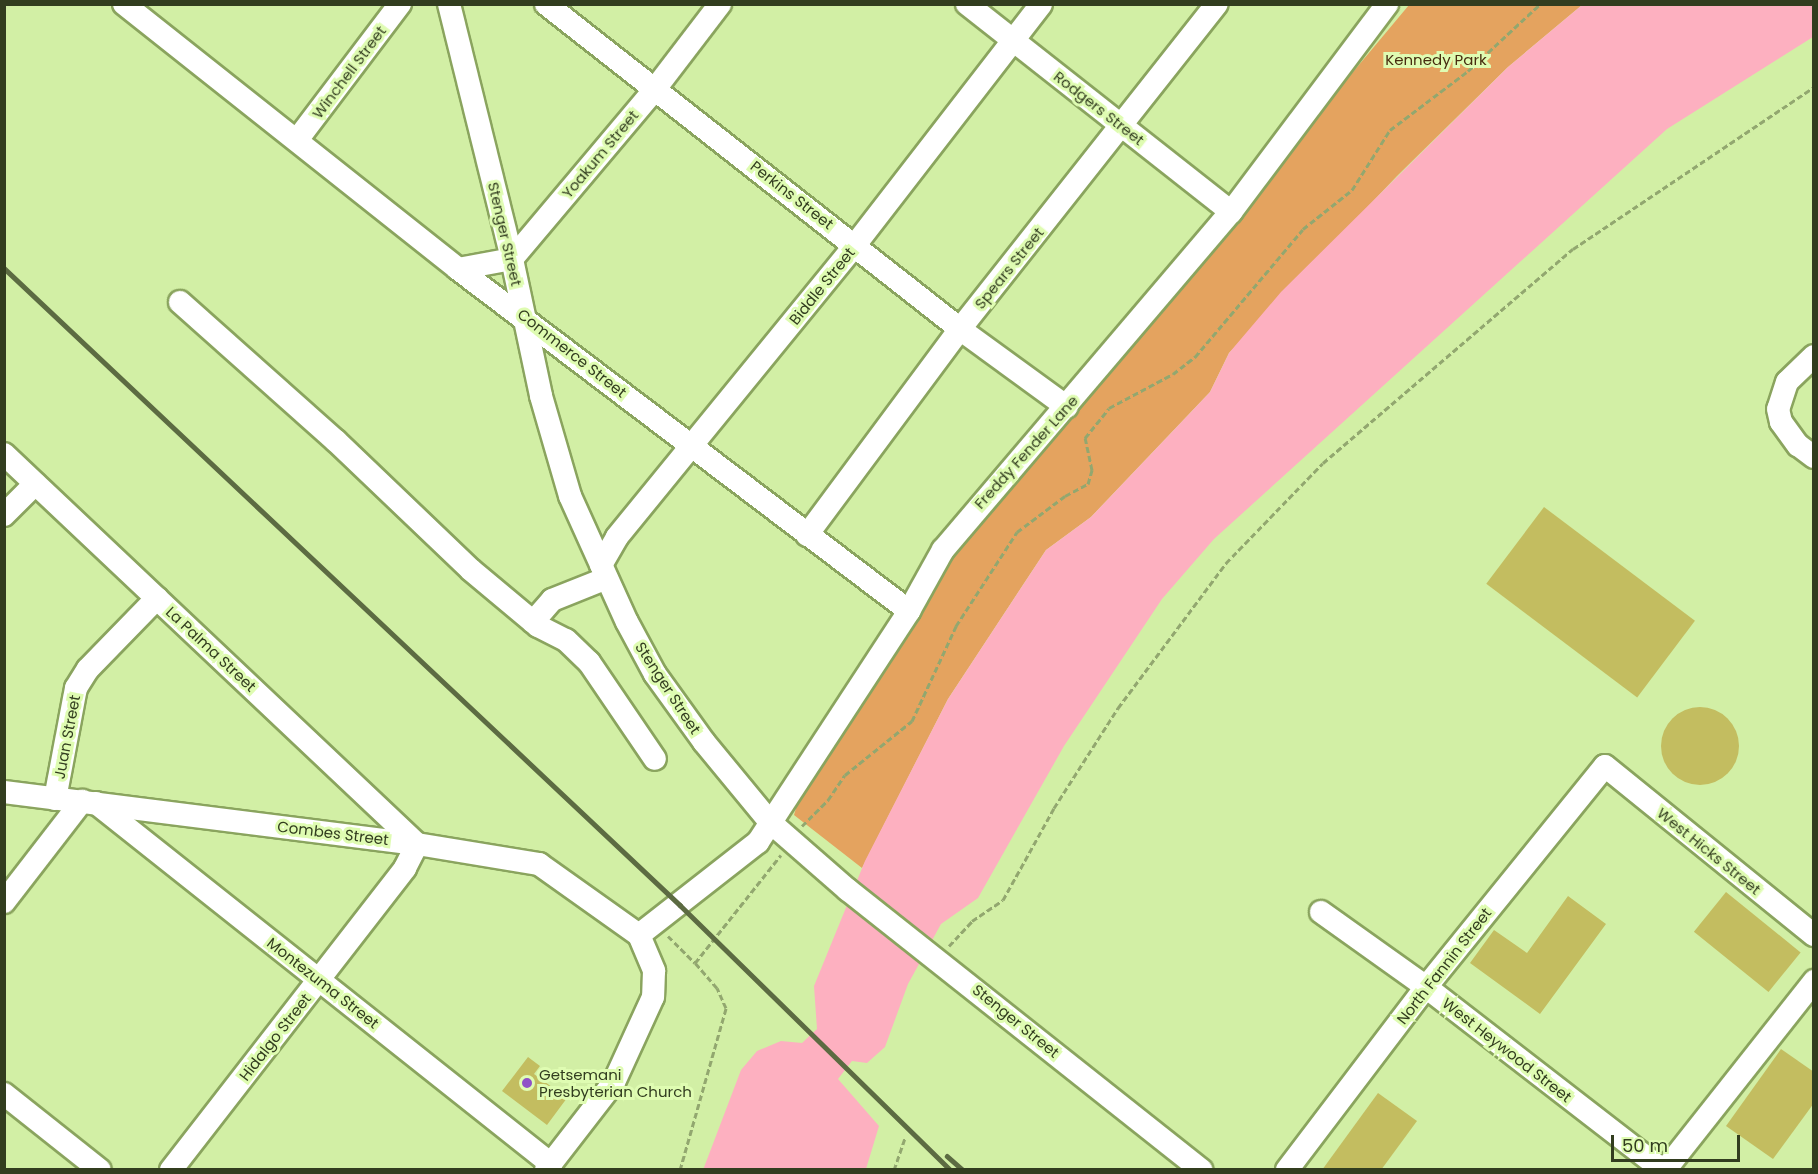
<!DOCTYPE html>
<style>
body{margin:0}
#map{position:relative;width:1818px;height:1174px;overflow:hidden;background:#d2efa5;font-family:Poppins,sans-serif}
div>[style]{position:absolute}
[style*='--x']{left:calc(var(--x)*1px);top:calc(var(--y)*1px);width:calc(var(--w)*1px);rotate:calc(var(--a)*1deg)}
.green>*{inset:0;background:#e4a35f}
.water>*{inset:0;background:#fdb0c0}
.building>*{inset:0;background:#c3bd60;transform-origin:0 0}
.round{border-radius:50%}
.path>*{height:3px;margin-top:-1.5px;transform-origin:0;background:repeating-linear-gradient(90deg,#92a76f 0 6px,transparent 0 9px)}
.roads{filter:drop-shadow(2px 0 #8aa45e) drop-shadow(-2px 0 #8aa45e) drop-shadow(0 2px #8aa45e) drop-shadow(0 -2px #8aa45e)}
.minor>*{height:22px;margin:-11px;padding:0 11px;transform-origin:11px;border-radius:11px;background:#fff}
.rail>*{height:4.5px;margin:-2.25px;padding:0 2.25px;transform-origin:2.25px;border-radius:2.25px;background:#5c6b42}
.dots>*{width:16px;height:16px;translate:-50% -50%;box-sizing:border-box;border:3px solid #dffcb2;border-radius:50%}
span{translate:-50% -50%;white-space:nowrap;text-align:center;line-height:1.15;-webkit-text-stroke:6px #dffcb2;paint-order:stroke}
.park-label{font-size:15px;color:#472c0f}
.street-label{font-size:15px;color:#323d1f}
.poi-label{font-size:15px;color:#323d1f}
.left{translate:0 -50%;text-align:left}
.frame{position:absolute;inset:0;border:6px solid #323d1f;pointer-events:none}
.scale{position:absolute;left:1611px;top:1135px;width:129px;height:27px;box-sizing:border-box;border:3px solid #323d1f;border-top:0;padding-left:8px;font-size:18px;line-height:21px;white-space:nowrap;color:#323d1f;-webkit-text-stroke:4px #dffcb2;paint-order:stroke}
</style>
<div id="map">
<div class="green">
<div style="clip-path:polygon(1409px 5px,1582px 5px,1508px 67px,1397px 176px,1229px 353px,1210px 392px,1091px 517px,1046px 550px,948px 699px,862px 868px,794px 815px,799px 798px,970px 530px)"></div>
</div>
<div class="water">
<div style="clip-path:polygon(1582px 5px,1813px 5px,1813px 37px,1667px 129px,1214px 539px,1162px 599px,1064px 746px,978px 898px,941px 924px,908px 984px,885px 1047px,867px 1063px,852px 1061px,838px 1079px,879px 1126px,866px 1169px,703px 1170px,741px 1070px,757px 1051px,781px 1041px,802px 1043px,817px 1029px,814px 986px,865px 861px,948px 699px,1046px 550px,1091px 517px,1210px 392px,1229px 353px,1281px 292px,1508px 67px)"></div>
</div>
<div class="building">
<div style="left:1544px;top:507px;width:189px;height:96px;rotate:37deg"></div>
<div class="round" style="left:1661px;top:707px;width:78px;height:78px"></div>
<div style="left:1726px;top:892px;width:96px;height:51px;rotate:39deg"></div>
<div style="clip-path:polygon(1568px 896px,1606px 924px,1540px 1014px,1470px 963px,1494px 930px,1527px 953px)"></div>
<div style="clip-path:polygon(1781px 1049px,1814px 1072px,1814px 1103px,1773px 1159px,1726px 1126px)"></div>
<div style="clip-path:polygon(528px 1057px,540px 1066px,534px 1074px,567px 1098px,547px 1125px,502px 1091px)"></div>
<div style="clip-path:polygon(1378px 1093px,1417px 1121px,1381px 1170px,1322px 1170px)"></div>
</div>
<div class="path">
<div style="--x:802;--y:826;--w:37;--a:-45"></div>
<div style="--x:828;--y:800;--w:30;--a:-56"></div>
<div style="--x:845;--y:775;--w:86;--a:-38.9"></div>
<div style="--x:912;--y:721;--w:105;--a:-65.1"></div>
<div style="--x:956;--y:626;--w:112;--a:-57"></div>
<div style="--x:1017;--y:532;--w:60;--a:-36.9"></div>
<div style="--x:1065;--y:496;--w:26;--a:-28"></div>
<div style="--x:1088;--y:484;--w:15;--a:-74"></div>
<div style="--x:1092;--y:470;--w:33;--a:-102"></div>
<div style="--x:1085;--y:438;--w:38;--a:-51"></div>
<div style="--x:1109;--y:408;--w:72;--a:-28"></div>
<div style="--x:1173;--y:374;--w:28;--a:-38"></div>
<div style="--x:1195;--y:357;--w:167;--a:-49.8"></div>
<div style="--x:1303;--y:229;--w:63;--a:-38.5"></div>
<div style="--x:1352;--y:190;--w:71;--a:-57.7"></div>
<div style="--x:1390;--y:130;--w:98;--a:-37.1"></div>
<div style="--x:1468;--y:71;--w:98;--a:-42.9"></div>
<div style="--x:668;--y:936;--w:38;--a:45"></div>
<div style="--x:695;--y:963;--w:138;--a:-51.5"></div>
<div style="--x:949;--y:946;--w:34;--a:-47"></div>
<div style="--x:972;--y:921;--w:37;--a:-34"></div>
<div style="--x:1003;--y:900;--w:105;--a:-61"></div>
<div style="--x:1054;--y:808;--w:119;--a:-57.4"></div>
<div style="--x:1118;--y:708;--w:181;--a:-53.3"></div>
<div style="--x:1226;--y:563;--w:139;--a:-45.9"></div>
<div style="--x:1323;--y:463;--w:329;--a:-40.6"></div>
<div style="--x:1573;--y:249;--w:290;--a:-33.9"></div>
<div style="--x:680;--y:1170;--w:168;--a:-74.1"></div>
<div style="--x:726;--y:1008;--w:22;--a:-114"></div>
<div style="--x:717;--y:988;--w:33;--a:-131"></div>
<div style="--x:894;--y:1170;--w:34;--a:-71"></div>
</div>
<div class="roads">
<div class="minor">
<div style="--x:124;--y:4;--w:426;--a:38.4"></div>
<div style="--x:458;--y:269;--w:566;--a:37.17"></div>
<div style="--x:449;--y:4;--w:263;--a:76.1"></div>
<div style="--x:512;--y:259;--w:140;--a:78"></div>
<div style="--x:541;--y:396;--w:104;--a:73.8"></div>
<div style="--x:570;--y:496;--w:138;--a:65.7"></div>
<div style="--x:627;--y:622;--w:59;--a:61.7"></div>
<div style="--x:655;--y:674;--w:84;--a:54.2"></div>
<div style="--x:704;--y:742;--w:104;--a:50.5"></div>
<div style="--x:770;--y:822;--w:103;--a:41.1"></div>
<div style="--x:848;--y:890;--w:451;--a:38.4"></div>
<div style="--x:546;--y:4;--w:526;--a:38.13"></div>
<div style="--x:960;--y:329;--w:132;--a:36.1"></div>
<div style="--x:967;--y:4;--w:336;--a:38.2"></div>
<div style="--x:297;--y:140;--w:171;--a:-52.9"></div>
<div style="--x:458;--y:269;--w:55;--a:-10.5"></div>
<div style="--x:512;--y:259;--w:222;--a:-49.9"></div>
<div style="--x:655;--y:89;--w:107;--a:-52.6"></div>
<div style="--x:180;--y:302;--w:208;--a:41.7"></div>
<div style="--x:335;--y:440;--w:188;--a:43.7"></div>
<div style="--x:471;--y:570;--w:87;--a:39.9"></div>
<div style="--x:538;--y:626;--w:31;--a:27"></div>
<div style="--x:566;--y:640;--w:32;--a:44"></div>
<div style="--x:589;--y:662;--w:117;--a:55.8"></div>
<div style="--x:1814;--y:356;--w:37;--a:136"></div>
<div style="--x:1787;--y:382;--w:28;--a:108"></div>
<div style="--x:1778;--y:409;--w:13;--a:77"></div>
<div style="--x:1781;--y:422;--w:29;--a:54"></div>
<div style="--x:1798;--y:445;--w:20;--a:37"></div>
<div style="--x:4;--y:454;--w:568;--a:43.36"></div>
<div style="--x:4;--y:515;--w:44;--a:-45"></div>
<div style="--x:807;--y:535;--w:257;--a:-53.4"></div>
<div style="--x:960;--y:329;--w:414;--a:-51.7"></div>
<div style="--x:601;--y:565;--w:32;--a:-60"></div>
<div style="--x:617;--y:537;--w:377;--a:-50.8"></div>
<div style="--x:855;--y:245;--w:304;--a:-52.3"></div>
<div style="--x:533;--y:622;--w:29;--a:-49"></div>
<div style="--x:552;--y:600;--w:59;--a:-21.8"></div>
<div style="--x:4;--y:792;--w:416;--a:7.2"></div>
<div style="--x:417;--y:844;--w:124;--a:9.3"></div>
<div style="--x:539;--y:864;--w:123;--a:35.4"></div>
<div style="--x:639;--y:935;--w:39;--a:67"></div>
<div style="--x:654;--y:971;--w:26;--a:92"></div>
<div style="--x:653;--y:997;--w:94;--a:114.6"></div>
<div style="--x:614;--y:1082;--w:111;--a:127.7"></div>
<div style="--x:55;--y:799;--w:113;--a:-79.3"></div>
<div style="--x:76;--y:688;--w:22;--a:-58"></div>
<div style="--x:88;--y:669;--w:99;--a:-45.8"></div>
<div style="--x:96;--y:803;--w:581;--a:38.43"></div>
<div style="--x:4;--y:902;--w:128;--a:-52.3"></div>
<div style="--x:1321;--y:912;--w:129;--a:35.5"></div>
<div style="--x:1426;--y:987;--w:299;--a:37.7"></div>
<div style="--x:639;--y:935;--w:151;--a:-38"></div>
<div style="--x:758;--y:842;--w:276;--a:-56.8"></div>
<div style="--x:909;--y:611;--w:70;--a:-60.9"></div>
<div style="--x:943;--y:550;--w:444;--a:-49.6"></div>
<div style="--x:1231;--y:212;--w:260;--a:-53.1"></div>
<div style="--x:4;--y:1094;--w:122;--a:38.4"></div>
<div style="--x:171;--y:1170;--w:382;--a:-52.2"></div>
<div style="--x:405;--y:868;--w:27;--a:-63"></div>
<div style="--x:1287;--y:1170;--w:230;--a:-52.8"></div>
<div style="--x:1426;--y:987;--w:284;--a:-51"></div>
<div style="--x:1605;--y:766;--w:269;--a:39"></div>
<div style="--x:1665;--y:1170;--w:241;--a:-51.7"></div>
</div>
</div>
<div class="rail">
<div style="--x:4;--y:268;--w:929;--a:43.3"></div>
<div style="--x:680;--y:905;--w:379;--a:44.4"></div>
<div style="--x:947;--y:1156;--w:21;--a:41"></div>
</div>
<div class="dots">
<div style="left:527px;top:1083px;background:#8f51c7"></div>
</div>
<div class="park-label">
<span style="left:1436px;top:60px">Kennedy Park</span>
</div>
<div class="street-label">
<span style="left:349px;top:72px;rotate:-53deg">Winchell Street</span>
<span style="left:1099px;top:108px;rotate:38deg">Rodgers Street</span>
<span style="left:600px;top:154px;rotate:-50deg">Yoakum Street</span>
<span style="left:792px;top:195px;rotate:38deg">Perkins Street</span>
<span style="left:505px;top:234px;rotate:77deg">Stenger Street</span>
<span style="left:1009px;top:268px;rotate:-51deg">Spears Street</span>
<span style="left:822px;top:286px;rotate:-51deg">Biddle Street</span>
<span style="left:572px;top:353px;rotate:38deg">Commerce Street</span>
<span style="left:1026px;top:452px;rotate:-48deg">Freddy Fender Lane</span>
<span style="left:211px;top:649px;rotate:43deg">La Palma Street</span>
<span style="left:668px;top:688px;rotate:57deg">Stenger Street</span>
<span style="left:67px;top:737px;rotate:-79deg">Juan Street</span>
<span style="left:333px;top:833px;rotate:7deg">Combes Street</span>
<span style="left:1709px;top:851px;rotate:39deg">West Hicks Street</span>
<span style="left:1444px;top:966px;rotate:-52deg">North Fannin Street</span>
<span style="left:323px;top:983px;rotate:38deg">Montezuma Street</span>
<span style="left:1016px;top:1021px;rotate:39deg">Stenger Street</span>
<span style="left:275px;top:1037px;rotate:-52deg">Hidalgo Street</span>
<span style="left:1507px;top:1050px;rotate:38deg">West Heywood Street</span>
</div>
<div class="poi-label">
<span class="left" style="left:539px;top:1083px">Getsemani<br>Presbyterian Church</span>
</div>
<div class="frame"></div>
<div class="scale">50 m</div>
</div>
